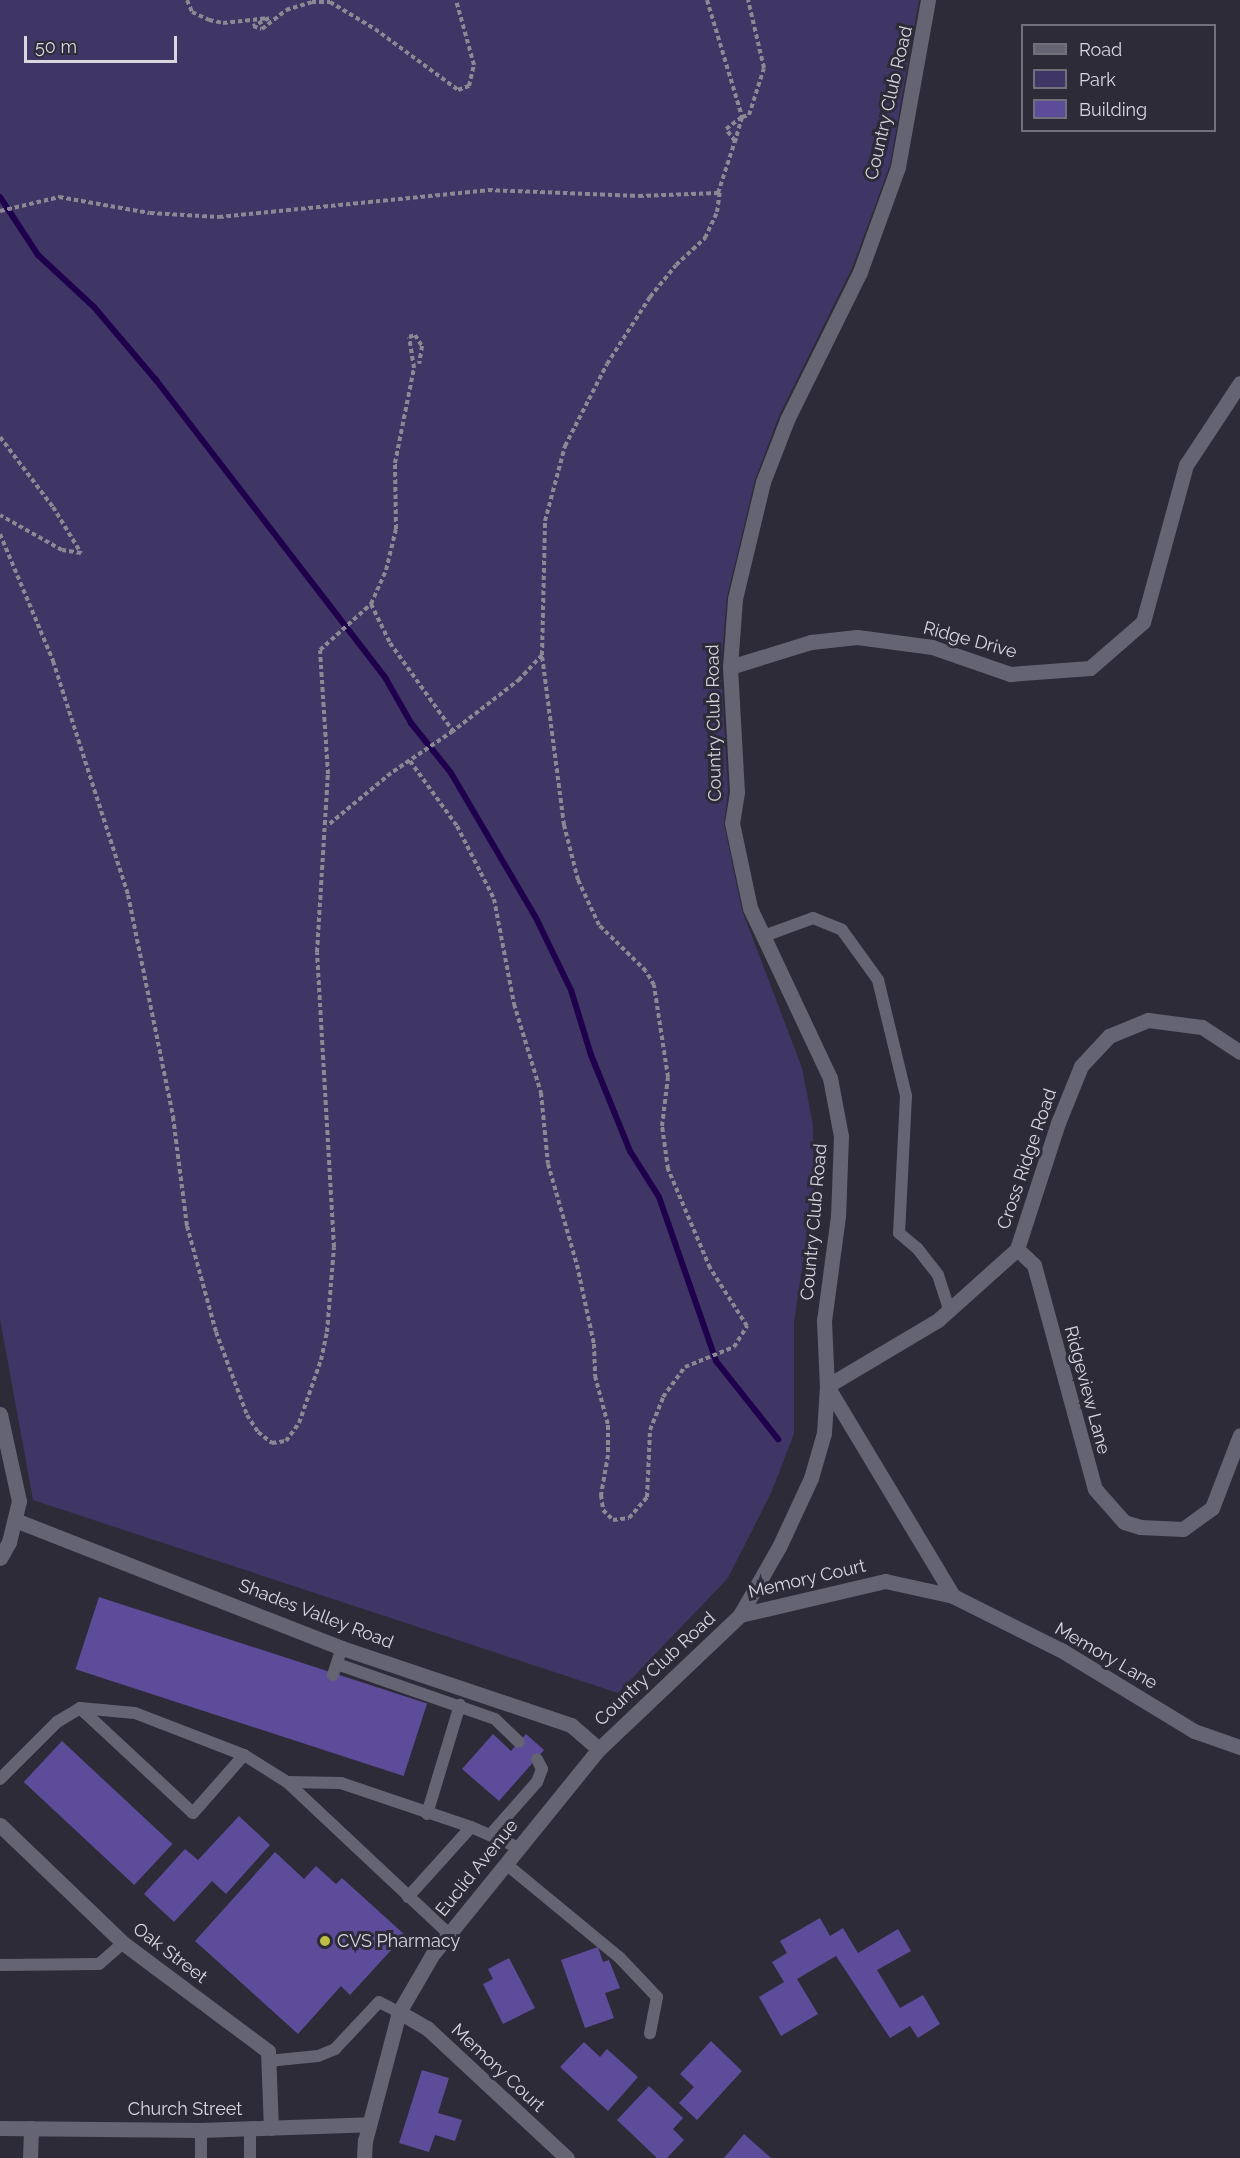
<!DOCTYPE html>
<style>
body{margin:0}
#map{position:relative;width:1240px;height:2158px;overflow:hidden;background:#2d2b38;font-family:Raleway,sans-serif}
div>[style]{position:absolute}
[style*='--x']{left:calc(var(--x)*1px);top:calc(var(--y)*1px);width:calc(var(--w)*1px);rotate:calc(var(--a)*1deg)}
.green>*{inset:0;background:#3f3665}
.stream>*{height:6px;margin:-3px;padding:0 3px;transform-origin:3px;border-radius:3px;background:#1f004c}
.building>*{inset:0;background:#5d4c99;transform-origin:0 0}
.path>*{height:4px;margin-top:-2px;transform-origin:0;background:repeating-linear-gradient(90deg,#8b8994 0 4.5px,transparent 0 7.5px)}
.lane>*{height:12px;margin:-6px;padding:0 6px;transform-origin:6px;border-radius:6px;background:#656472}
.street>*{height:15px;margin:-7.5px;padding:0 7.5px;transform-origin:7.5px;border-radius:7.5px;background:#656472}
.secondary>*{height:15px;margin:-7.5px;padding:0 7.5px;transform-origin:7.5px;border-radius:7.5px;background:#656472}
.dots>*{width:16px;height:16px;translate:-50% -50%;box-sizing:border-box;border:3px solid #2d2b38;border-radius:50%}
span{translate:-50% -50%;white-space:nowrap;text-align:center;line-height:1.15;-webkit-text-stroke:6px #2d2b38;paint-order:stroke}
.street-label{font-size:18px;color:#d8d7e0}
.poi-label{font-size:18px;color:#d8d7e0}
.left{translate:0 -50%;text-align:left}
.legend{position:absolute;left:1021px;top:24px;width:195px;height:108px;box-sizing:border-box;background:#2d2b38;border:2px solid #71707b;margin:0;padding:8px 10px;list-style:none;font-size:18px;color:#d8d7e0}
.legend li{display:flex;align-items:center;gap:12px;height:30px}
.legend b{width:30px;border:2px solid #71707b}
.scale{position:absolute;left:24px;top:36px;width:153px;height:27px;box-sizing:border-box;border:3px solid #d8d7e0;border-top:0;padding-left:8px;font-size:18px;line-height:21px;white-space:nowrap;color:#d8d7e0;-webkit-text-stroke:4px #2d2b38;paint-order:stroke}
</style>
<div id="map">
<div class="green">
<div style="clip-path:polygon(0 0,919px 0,890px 165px,852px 268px,779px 416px,755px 480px,727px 597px,721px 667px,728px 791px,724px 824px,742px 910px,802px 1068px,813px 1125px,814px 1187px,794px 1322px,794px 1434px,771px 1493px,728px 1578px,618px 1693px,33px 1500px,0 1319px)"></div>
</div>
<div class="stream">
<div style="--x:0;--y:197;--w:69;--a:56.8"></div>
<div style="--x:38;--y:255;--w:76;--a:42.9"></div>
<div style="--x:94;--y:307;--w:96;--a:49.7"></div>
<div style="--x:156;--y:380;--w:377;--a:52.4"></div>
<div style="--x:386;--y:679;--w:51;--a:60.4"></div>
<div style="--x:411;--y:723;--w:64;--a:51.3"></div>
<div style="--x:451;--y:773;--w:166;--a:59.6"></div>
<div style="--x:535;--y:916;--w:82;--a:64.1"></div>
<div style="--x:571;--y:990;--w:68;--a:72.9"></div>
<div style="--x:591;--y:1055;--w:104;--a:67.9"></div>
<div style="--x:630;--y:1151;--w:54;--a:57.8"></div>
<div style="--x:659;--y:1197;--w:174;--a:70.8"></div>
<div style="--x:716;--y:1361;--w:100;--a:51.5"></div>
</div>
<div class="building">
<div style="left:99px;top:1597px;width:345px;height:76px;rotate:18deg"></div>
<div style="clip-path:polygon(493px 1734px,511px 1751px,526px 1734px,544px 1750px,499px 1801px,462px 1769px)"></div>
<div style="left:62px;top:1741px;width:151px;height:56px;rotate:43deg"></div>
<div style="clip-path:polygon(239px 1816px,270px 1845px,226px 1894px,212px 1881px,174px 1922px,144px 1894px,185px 1849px,198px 1860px)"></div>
<div style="clip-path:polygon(275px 1852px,304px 1879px,316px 1866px,336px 1884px,342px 1878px,405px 1935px,350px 1995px,341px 1986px,298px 2034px,195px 1941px)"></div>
<div style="clip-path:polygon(820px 1918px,830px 1936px,843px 1928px,858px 1953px,898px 1929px,911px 1951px,877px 1970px,900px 2008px,923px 1995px,940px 2024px,918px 2038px,910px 2026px,890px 2038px,836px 1956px,797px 1979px,818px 2014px,781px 2036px,759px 1997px,784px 1982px,772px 1962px,787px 1953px,780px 1941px)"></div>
<div style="clip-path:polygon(598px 1947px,603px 1962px,609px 1960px,620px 1988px,605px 1993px,614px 2018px,585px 2028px,561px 1960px)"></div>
<div style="clip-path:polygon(509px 1958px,535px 2008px,503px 2024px,483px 1984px,493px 1979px,488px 1969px)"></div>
<div style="clip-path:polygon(711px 2041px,742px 2071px,697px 2120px,679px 2103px,694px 2087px,680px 2074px)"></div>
<div style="clip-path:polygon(584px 2042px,600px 2057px,607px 2049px,638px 2077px,608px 2111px,560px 2067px)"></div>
<div style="clip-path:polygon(422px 2070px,449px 2078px,438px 2113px,462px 2120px,455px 2141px,435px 2135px,429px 2152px,399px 2143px)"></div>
<div style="clip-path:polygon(649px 2086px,683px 2118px,673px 2129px,684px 2140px,667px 2158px,657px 2158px,617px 2120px)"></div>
<div style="clip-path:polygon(744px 2134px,771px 2158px,724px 2158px)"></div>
</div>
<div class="path">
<div style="--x:187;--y:0;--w:13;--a:67"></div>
<div style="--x:192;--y:12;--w:19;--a:25"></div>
<div style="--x:209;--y:20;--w:14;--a:12"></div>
<div style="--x:223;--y:23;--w:46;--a:-6.2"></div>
<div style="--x:269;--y:18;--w:18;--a:153"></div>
<div style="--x:253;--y:26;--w:9;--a:18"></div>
<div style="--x:262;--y:29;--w:31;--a:-38"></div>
<div style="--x:286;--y:10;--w:27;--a:-17"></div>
<div style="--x:312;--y:2;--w:18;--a:0"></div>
<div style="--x:330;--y:2;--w:52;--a:31"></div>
<div style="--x:375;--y:29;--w:103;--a:36.3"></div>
<div style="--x:458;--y:90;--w:12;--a:-20"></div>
<div style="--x:469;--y:86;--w:22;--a:-77"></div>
<div style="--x:474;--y:65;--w:67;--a:-105.5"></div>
<div style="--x:707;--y:0;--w:122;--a:73.3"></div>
<div style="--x:742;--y:117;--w:7;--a:-16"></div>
<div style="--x:749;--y:115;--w:49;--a:-72.3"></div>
<div style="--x:764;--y:68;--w:70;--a:-103.2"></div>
<div style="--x:742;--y:117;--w:22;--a:106"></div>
<div style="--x:736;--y:138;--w:3;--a:108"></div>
<div style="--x:735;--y:141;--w:15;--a:-127"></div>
<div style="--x:726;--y:129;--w:20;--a:-37"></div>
<div style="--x:0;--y:211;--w:61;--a:-13.3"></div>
<div style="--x:59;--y:197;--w:92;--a:10"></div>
<div style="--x:150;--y:213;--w:69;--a:3.3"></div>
<div style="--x:219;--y:217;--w:270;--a:-5.7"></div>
<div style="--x:488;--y:190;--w:151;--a:2.3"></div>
<div style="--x:639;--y:196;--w:79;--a:-2.2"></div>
<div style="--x:718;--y:193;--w:58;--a:-71.9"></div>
<div style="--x:0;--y:437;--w:88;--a:52.9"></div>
<div style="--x:53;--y:507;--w:54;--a:58.7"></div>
<div style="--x:81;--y:553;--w:19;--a:-171"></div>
<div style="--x:62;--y:550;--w:71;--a:-150.6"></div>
<div style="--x:0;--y:534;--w:138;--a:67.3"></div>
<div style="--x:53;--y:661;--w:246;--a:72.2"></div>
<div style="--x:128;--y:895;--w:227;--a:78.5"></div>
<div style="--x:173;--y:1117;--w:110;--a:82.7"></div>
<div style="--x:187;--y:1226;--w:110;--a:74.7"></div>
<div style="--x:216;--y:1332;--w:89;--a:69.5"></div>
<div style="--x:247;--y:1415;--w:20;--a:57"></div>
<div style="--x:258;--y:1432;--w:18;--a:38"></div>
<div style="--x:272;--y:1443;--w:14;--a:-8"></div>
<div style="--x:286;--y:1441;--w:22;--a:-54"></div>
<div style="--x:299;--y:1423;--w:67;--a:-70.8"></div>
<div style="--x:321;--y:1360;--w:29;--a:-78"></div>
<div style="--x:327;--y:1332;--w:85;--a:-85.3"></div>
<div style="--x:334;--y:1247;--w:295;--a:-93.3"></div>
<div style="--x:317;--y:952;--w:178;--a:-86.5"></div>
<div style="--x:328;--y:774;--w:124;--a:-93.7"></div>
<div style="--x:320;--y:650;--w:69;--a:-42"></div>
<div style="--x:371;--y:604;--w:43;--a:64"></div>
<div style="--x:390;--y:643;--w:108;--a:54.4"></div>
<div style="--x:453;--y:731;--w:75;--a:145.9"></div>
<div style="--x:391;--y:773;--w:83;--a:140.4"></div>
<div style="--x:371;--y:604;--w:37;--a:-66"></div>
<div style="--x:386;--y:570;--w:42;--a:-76.3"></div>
<div style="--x:396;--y:529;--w:66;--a:-90.9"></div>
<div style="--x:395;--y:463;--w:97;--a:-78.7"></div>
<div style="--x:414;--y:368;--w:31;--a:-99"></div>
<div style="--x:409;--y:337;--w:6;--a:-18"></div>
<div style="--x:415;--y:335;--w:13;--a:58"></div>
<div style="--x:422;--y:346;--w:18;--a:99"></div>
<div style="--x:542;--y:655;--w:134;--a:-88.7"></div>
<div style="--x:545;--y:521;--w:78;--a:-75.1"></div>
<div style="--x:565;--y:446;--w:92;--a:-62.9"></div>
<div style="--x:607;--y:364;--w:80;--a:-57.3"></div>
<div style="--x:650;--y:297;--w:41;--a:-50.9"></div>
<div style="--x:676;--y:265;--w:40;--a:-43"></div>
<div style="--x:705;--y:238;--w:29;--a:-65"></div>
<div style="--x:717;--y:212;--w:21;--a:-82"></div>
<div style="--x:410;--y:761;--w:80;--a:54.1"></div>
<div style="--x:457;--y:826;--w:82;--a:63.1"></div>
<div style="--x:494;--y:899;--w:107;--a:79.2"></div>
<div style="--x:514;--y:1004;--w:93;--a:73.1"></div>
<div style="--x:541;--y:1093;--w:71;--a:84.4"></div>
<div style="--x:548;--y:1164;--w:105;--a:74"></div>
<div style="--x:577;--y:1265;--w:81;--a:77.9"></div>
<div style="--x:594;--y:1344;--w:32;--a:88"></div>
<div style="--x:595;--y:1376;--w:51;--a:75.1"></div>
<div style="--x:608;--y:1425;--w:30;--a:90"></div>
<div style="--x:608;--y:1455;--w:41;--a:99.9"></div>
<div style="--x:601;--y:1495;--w:15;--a:82"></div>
<div style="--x:603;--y:1510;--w:14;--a:45"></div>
<div style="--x:613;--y:1520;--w:16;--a:-7"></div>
<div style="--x:629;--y:1518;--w:28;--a:-49"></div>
<div style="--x:647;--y:1497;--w:67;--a:-87.4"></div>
<div style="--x:650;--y:1430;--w:35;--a:-68"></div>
<div style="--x:663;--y:1397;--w:37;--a:-54"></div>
<div style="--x:685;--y:1367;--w:53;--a:-22.2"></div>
<div style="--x:734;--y:1347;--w:25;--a:-58"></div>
<div style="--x:747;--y:1326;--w:69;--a:-122.5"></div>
<div style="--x:710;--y:1268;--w:108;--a:-113"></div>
<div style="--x:668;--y:1169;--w:43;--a:-97.9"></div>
<div style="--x:662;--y:1126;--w:49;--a:-83"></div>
<div style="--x:668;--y:1077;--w:93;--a:-98.7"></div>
<div style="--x:654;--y:985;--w:16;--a:-120"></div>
<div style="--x:646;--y:971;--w:66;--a:-135.6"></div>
<div style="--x:599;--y:925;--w:50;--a:-115"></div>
<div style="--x:578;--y:880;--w:57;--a:-104.3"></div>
<div style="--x:564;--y:825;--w:171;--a:-97.4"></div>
<div style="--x:542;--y:655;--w:33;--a:133"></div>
<div style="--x:520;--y:679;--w:85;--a:142.2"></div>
</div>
<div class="lane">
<div style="--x:764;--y:936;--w:52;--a:-20.2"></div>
<div style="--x:813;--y:918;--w:31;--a:22"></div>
<div style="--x:842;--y:930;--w:62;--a:54.2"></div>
<div style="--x:878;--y:980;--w:119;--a:76.4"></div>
<div style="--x:906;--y:1096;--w:137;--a:92.9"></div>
<div style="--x:899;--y:1233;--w:23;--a:40"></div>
<div style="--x:917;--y:1248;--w:34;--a:52"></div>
<div style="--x:938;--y:1275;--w:38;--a:72"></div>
<div style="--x:337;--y:1664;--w:167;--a:19.2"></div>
<div style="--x:495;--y:1719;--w:33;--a:44"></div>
<div style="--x:333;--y:1675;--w:28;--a:-72"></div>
<div style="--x:80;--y:1708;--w:154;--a:42.9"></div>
<div style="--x:193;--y:1813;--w:77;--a:-48.7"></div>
<div style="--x:0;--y:1779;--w:81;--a:-45"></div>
<div style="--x:57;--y:1722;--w:27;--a:-31"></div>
<div style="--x:80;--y:1708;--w:55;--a:5.2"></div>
<div style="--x:135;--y:1713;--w:117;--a:21.1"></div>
<div style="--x:244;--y:1755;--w:51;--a:32.1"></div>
<div style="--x:287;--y:1782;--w:222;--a:43.2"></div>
<div style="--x:287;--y:1782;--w:54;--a:1.1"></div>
<div style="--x:341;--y:1783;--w:137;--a:18.7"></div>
<div style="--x:427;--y:1814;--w:114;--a:-73.2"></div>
<div style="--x:491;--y:1834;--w:69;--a:-48.5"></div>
<div style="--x:537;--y:1782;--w:14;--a:-69"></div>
<div style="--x:542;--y:1769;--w:11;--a:-117"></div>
<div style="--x:506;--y:1864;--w:146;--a:39.5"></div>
<div style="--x:619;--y:1957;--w:55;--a:46.5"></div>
<div style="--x:657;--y:1997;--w:37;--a:101"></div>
<div style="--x:408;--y:1897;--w:94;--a:-48"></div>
<div style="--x:471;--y:1827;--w:52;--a:23.6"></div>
<div style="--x:0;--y:1965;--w:99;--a:-0.6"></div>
<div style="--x:99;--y:1964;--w:32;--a:-41"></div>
<div style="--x:268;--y:2061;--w:50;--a:-5.7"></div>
<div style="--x:318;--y:2056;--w:18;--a:-22"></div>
<div style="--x:335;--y:2049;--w:64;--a:-46.9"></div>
<div style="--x:379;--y:2002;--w:22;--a:27"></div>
<div style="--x:250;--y:2129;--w:29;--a:90"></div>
<div style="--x:201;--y:2158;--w:28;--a:-90"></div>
</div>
<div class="street">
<div style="--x:730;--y:667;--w:85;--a:-17.2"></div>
<div style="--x:811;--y:642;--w:46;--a:-6.2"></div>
<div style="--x:857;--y:637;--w:76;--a:7.6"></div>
<div style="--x:932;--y:647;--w:83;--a:19.1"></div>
<div style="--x:1010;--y:674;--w:80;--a:-4.3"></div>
<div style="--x:1090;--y:668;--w:70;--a:-41"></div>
<div style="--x:1143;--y:622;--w:163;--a:-74.7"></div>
<div style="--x:1186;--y:465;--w:98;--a:-56.6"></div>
<div style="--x:1017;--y:1249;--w:23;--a:43"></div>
<div style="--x:1034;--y:1265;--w:232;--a:74.8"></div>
<div style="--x:1095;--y:1489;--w:44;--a:48.7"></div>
<div style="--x:1124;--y:1522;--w:17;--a:17"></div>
<div style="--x:1140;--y:1527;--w:43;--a:2.7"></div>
<div style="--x:1183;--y:1529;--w:36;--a:-36"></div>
<div style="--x:1212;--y:1508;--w:78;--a:-69"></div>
<div style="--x:827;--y:1386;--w:129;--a:-30.7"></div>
<div style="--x:938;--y:1320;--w:106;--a:-41.9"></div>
<div style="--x:1017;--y:1249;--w:133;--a:-72"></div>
<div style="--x:1058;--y:1123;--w:61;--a:-68"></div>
<div style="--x:1081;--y:1066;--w:41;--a:-47"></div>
<div style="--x:1109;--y:1036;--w:42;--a:-22.3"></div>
<div style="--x:1148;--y:1020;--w:54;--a:7.4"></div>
<div style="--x:1202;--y:1027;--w:45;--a:33.3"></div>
<div style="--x:0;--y:1414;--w:89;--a:77.7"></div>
<div style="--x:19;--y:1501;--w:42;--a:103.7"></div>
<div style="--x:9;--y:1542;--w:18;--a:119"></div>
<div style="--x:15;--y:1520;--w:351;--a:21.4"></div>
<div style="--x:342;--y:1648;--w:242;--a:18.6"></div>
<div style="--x:571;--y:1725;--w:37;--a:41"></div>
<div style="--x:0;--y:1825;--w:170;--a:43.8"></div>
<div style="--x:123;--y:1943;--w:181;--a:36.7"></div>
<div style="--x:268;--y:2051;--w:77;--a:87.8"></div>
<div style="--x:399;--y:2012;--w:32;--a:30"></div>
<div style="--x:427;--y:2028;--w:191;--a:42.9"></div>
<div style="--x:30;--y:2158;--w:30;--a:-88"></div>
</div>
<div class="secondary">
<div style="--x:928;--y:0;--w:170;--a:100.2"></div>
<div style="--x:898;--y:167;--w:112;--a:109.9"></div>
<div style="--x:860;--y:272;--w:165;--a:116.3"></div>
<div style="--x:787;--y:420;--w:66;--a:111.2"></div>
<div style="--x:763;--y:482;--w:120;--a:103.5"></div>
<div style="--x:735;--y:599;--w:68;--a:94.2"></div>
<div style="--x:730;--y:667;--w:125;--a:86.8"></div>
<div style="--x:737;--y:792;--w:31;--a:99"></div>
<div style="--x:732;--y:823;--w:87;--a:78"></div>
<div style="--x:750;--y:908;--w:188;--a:64.8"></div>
<div style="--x:830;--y:1078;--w:59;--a:79.3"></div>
<div style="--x:841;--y:1136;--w:80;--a:92.1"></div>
<div style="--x:838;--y:1216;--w:106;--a:97.6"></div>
<div style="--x:824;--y:1321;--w:65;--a:87.4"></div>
<div style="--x:827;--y:1386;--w:245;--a:59"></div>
<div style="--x:740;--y:1615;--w:149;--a:-13.2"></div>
<div style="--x:885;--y:1581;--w:70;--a:12.4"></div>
<div style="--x:953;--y:1596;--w:121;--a:26.6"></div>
<div style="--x:1061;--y:1650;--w:156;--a:31.3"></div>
<div style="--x:1194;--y:1731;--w:49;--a:19.2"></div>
<div style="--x:0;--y:2128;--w:201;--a:0.6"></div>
<div style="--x:201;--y:2130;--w:168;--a:-2"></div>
<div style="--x:364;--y:2158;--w:17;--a:-87"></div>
<div style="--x:365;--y:2141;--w:133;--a:-75.2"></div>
<div style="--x:399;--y:2012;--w:66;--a:-59.9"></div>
<div style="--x:432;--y:1955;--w:265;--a:-51"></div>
<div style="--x:599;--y:1749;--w:195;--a:-43.5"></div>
<div style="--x:740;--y:1615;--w:78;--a:-60.2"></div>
<div style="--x:779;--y:1547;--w:76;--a:-65.1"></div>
<div style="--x:811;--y:1478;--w:47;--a:-73.9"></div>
<div style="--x:824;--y:1433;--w:47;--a:-86.3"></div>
</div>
<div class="dots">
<div style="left:325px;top:1941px;background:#bcbf44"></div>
</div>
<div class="street-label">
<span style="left:889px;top:103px;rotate:-77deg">Country Club Road</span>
<span style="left:970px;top:640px;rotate:15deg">Ridge Drive</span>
<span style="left:714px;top:723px;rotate:-91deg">Country Club Road</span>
<span style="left:1027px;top:1159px;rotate:-71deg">Cross Ridge Road</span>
<span style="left:814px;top:1222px;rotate:-85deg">Country Club Road</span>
<span style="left:1087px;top:1390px;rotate:75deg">Ridgeview Lane</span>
<span style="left:807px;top:1579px;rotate:-13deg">Memory Court</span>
<span style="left:316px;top:1614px;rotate:21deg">Shades Valley Road</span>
<span style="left:1106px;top:1656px;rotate:30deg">Memory Lane</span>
<span style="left:655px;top:1669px;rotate:-43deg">Country Club Road</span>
<span style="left:477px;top:1868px;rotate:-51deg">Euclid Avenue</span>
<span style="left:170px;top:1953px;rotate:37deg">Oak Street</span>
<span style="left:498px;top:2068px;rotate:43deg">Memory Court</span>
<span style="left:185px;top:2109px">Church Street</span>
</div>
<div class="poi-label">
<span class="left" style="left:337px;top:1941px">CVS Pharmacy</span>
</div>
<ul class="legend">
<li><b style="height:8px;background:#656472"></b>Road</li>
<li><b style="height:16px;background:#3f3665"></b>Park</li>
<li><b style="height:16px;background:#5d4c99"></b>Building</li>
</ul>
<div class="scale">50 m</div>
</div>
